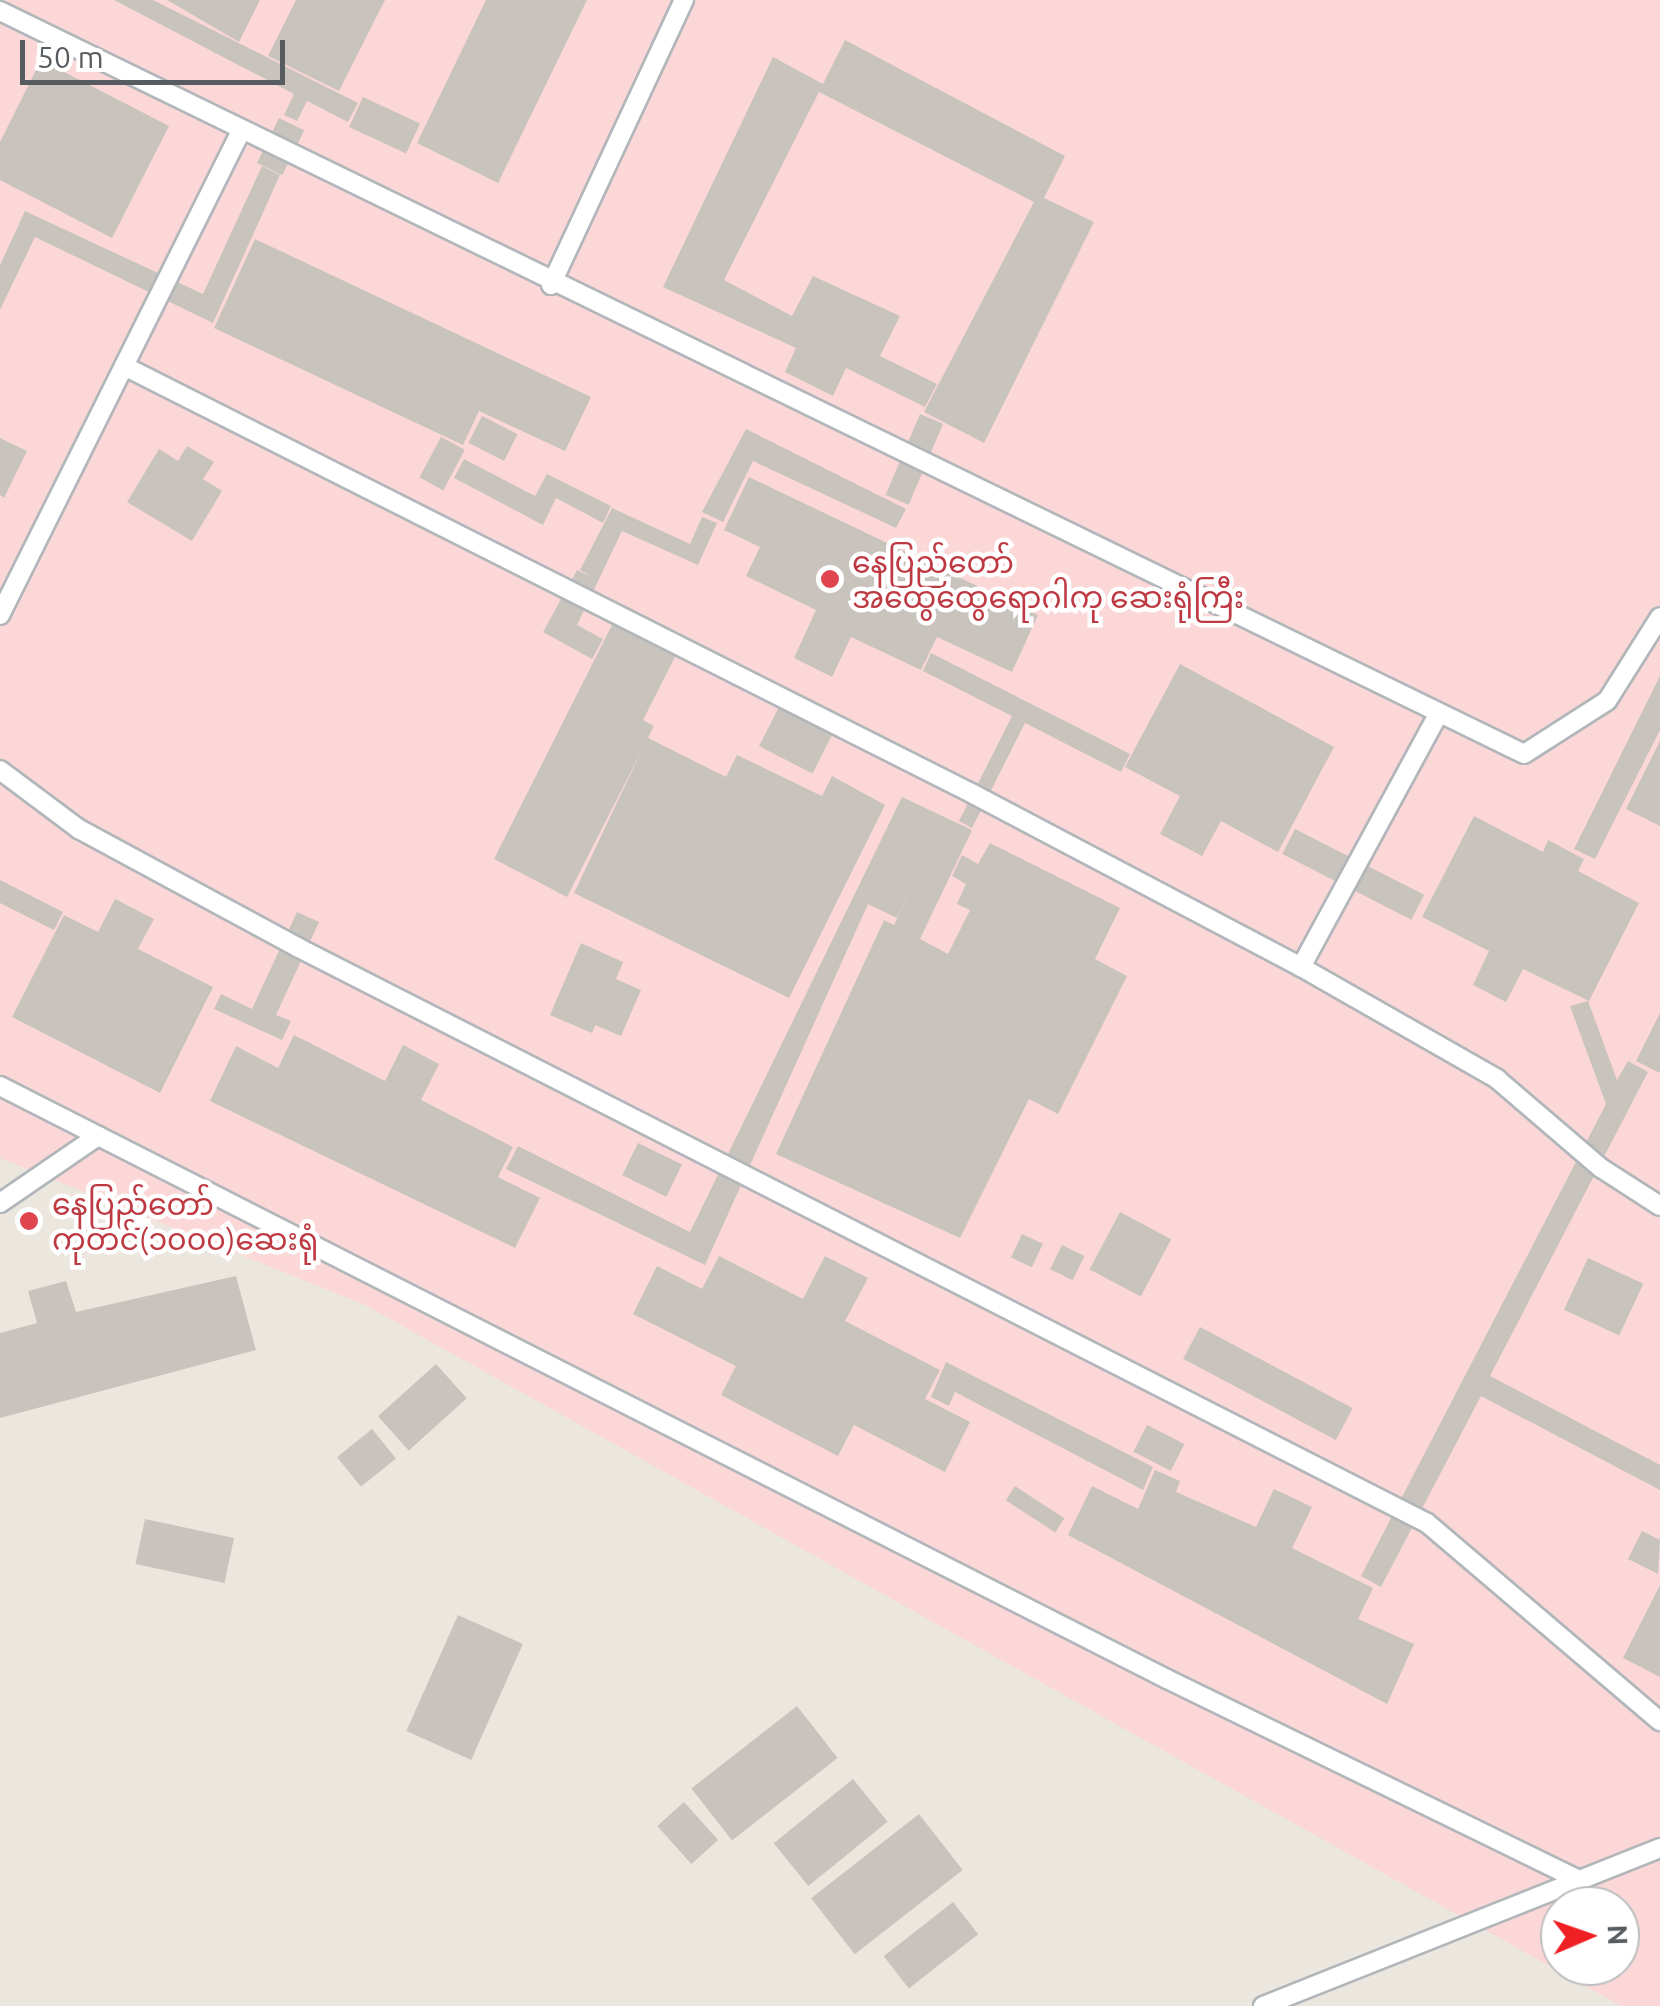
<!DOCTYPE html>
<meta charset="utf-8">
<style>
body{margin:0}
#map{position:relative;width:1660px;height:2006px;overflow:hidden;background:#ece7de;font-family:Ubuntu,"Noto Sans Myanmar",sans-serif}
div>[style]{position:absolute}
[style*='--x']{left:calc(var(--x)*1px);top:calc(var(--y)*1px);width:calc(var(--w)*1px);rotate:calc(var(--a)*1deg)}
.medical>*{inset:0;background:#fcd7d7}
.building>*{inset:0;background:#c8c4bd;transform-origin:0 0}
.roads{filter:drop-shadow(2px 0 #b1b6ba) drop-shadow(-2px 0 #b1b6ba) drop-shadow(0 2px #b1b6ba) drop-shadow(0 -2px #b1b6ba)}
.lane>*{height:18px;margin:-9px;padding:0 9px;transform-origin:9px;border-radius:9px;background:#fff}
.dots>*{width:28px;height:28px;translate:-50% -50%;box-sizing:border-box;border:5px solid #fff;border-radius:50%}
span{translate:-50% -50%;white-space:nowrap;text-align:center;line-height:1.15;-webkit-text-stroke:9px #fff;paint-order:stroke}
.health-label{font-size:30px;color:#be3a42}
.left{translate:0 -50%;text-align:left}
.north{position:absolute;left:1540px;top:1886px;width:100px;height:100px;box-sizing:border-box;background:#fff;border:2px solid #bcbebf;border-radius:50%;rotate:88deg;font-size:28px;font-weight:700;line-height:40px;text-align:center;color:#575c60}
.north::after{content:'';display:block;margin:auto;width:35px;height:45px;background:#f01f23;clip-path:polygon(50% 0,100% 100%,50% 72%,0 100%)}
.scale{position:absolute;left:20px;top:40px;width:265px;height:45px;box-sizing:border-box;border:5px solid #575c60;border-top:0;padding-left:12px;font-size:30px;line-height:35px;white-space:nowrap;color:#575c60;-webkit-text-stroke:8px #fff;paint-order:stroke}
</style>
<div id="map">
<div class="medical">
<div style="clip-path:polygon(evenodd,0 0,1660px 0,1660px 2006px,1621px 2006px,365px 1305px,0 1158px,0 0,1560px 1906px,1620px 1906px,1620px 1966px,1560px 1966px,1560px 1906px)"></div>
</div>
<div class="building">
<div style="clip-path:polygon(114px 0,153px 0,358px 103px,348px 122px,307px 101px,297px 121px,284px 115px,294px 94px)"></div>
<div style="clip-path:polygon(167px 0,260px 0,239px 42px)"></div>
<div style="clip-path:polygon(296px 0,385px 0,339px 91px,268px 56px)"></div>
<div style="clip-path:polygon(486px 0,587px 0,498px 183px,417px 143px)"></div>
<div style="clip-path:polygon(845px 40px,1065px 156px,1044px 198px,1094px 222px,984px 443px,924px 412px,1034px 202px,819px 92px,724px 280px,792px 316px,813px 276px,900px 316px,880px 356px,937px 384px,925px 407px,846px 368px,833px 396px,785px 372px,796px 348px,663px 287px,773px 57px,823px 84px)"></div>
<div style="clip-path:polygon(41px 60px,169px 126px,112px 238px,0 180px,0 142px)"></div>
<div style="left:363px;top:97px;width:63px;height:33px;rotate:25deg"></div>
<div style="left:279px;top:118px;width:28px;height:50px;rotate:26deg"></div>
<div style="clip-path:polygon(262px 166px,280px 175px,213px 323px,35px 237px,0 310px,0 265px,25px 211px,203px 294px)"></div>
<div style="clip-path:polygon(255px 239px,591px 397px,565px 451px,479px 411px,463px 445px,214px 328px)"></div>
<div style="left:920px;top:414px;width:25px;height:88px;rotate:23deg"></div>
<div style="left:482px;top:416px;width:40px;height:30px;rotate:27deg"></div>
<div style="clip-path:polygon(746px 429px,906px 509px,896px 528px,753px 461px,723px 522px,702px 512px)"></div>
<div style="left:441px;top:437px;width:27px;height:46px;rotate:28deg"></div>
<div style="clip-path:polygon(0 438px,27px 451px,4px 498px,0 495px)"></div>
<div style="clip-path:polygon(187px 446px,214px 462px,203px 479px,222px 491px,192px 541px,127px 502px,159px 449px,178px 461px)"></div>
<div style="clip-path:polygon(464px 459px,535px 496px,547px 474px,611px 506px,603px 523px,556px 498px,543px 525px,454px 478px)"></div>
<div style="clip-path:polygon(749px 477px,1038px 615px,1012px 672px,937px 637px,921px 670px,851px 637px,832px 677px,794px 658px,816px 610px,746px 576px,760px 547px,724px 530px)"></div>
<div style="clip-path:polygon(612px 508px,690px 544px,702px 517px,717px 523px,698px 565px,622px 531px,577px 625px,603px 639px,592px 659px,543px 632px,577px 570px,592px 577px,580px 570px)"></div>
<div style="clip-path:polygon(615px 619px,678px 651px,643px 720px,654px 726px,648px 738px,726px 777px,737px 755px,822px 796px,832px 776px,885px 805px,789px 998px,574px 893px,642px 750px,567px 897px,494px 859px)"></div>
<div style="clip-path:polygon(931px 653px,1130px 754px,1121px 772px,1025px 723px,972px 828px,959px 821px,1012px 716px,923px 671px)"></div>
<div style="clip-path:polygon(1180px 664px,1334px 747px,1278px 852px,1221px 821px,1202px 856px,1160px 834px,1180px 796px,1125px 767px)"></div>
<div style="clip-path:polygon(1660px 676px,1660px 730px,1595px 859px,1574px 849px)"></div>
<div style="left:779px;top:707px;width:60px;height:44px;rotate:27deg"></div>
<div style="clip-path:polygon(1660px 741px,1660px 826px,1626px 809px)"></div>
<div style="clip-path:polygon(902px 797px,972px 830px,920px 939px,948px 954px,970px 910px,957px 904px,966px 884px,952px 876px,962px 855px,978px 864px,990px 843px,1120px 908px,1095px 959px,1127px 976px,1058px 1114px,1029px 1099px,960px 1238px,776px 1154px,884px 920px,894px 925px,918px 874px,897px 918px,868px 904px,705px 1265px,506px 1169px,518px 1146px,690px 1232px)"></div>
<div style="clip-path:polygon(1474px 816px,1543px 852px,1548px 840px,1584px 859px,1578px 871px,1639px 903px,1589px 1001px,1523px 969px,1506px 1002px,1473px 985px,1489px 951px,1422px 917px)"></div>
<div style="left:1295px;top:829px;width:145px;height:28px;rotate:27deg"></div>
<div style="clip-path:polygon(0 880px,63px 912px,54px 930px,0 903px)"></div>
<div style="clip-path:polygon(115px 899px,154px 919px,138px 949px,213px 987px,160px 1093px,12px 1017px,64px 915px,98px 932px)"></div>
<div style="clip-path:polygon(297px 912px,319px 922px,276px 1015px,291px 1021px,282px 1040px,214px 1009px,221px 994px,252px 1009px)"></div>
<div style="clip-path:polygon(581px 943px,623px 962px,616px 979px,641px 990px,621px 1036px,595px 1025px,592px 1033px,550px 1015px)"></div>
<div style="clip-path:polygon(1588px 1001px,1617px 1080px,1628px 1061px,1648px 1072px,1490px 1376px,1660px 1465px,1660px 1490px,1481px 1396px,1381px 1587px,1361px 1576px,1606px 1104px,1570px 1006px)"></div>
<div style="clip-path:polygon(1660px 1013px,1660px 1073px,1636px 1061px)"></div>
<div style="clip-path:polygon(294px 1035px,385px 1081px,403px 1045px,439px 1064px,421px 1100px,513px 1147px,498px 1177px,540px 1198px,515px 1248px,210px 1101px,236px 1046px,278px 1068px)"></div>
<div style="left:638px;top:1143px;width:49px;height:36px;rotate:26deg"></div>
<div style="left:1120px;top:1212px;width:58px;height:65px;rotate:28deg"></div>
<div style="left:1022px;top:1234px;width:23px;height:26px;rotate:25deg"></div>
<div style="left:1062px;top:1245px;width:25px;height:27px;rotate:26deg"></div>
<div style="clip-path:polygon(719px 1256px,803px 1299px,825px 1256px,868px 1278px,845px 1321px,940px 1370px,925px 1399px,970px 1422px,945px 1472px,854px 1425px,838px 1456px,721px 1395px,736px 1366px,633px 1314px,657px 1266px,702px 1289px)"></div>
<div style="left:1588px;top:1258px;width:61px;height:57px;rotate:25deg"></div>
<div style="clip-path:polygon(236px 1276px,256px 1350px,0 1418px,0 1333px,37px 1323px,28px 1291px,66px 1281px,76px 1312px)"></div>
<div style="left:1200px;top:1327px;width:173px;height:36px;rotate:28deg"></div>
<div style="clip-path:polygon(946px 1362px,1153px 1467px,1143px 1490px,955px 1392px,949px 1406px,931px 1397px)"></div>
<div style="left:436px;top:1364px;width:46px;height:78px;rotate:48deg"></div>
<div style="left:1147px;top:1425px;width:42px;height:30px;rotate:27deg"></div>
<div style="left:372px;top:1429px;width:38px;height:45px;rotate:51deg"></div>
<div style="clip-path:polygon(1155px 1470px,1180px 1481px,1176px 1492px,1256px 1527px,1274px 1489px,1312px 1507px,1292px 1548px,1373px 1588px,1358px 1619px,1414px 1644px,1387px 1704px,1068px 1535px,1092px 1486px,1138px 1509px)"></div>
<div style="left:1015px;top:1486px;width:59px;height:17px;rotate:33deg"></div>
<div style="left:145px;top:1519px;width:91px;height:46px;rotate:12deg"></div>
<div style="clip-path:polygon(1642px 1531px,1660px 1540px,1658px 1574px,1628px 1559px)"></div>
<div style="clip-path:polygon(1660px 1585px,1660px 1677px,1623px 1658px)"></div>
<div style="left:458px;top:1615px;width:71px;height:127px;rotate:24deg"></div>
<div style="left:797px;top:1706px;width:66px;height:134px;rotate:52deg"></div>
<div style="left:853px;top:1779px;width:55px;height:102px;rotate:51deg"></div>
<div style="left:684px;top:1802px;width:51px;height:36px;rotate:48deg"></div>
<div style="left:919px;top:1814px;width:71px;height:137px;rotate:52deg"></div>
<div style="left:953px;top:1902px;width:41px;height:88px;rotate:52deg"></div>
</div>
<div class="roads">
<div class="lane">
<div style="--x:0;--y:11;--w:1695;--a:25.99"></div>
<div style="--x:1524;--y:754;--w:98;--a:-32.6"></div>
<div style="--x:1607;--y:701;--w:99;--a:-57.8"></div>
<div style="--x:551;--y:285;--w:315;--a:-65"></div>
<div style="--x:124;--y:366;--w:951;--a:26.75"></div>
<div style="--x:973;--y:794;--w:371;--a:27.8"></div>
<div style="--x:1301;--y:967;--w:226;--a:29.7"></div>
<div style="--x:1497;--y:1079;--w:137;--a:40.6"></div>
<div style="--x:1601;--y:1168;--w:70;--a:32.8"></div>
<div style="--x:0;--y:615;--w:541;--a:-63.53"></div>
<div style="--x:0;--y:770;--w:99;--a:36.8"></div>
<div style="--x:79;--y:829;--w:248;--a:28.4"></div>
<div style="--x:297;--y:947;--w:1268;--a:27.01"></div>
<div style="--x:1427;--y:1523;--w:306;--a:40.4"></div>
<div style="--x:1301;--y:967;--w:289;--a:-61.5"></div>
<div style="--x:0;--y:1086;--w:1309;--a:26.94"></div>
<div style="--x:1167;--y:1679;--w:461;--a:26"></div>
<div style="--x:0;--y:1203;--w:119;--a:-34.4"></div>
<div style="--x:1263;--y:2006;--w:427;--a:-21.7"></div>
</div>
</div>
<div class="dots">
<div style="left:830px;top:579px;background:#e0444e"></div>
<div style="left:29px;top:1221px;background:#e0444e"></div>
</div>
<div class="health-label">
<span class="left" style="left:852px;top:579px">နေပြည်တော်<br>အထွေထွေရောဂါကု ဆေးရုံကြီး</span>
<span class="left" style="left:52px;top:1221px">နေပြည်တော်<br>ကုတင်(၁၀၀၀)ဆေးရုံ</span>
</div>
<div class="north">N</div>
<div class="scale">50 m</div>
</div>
